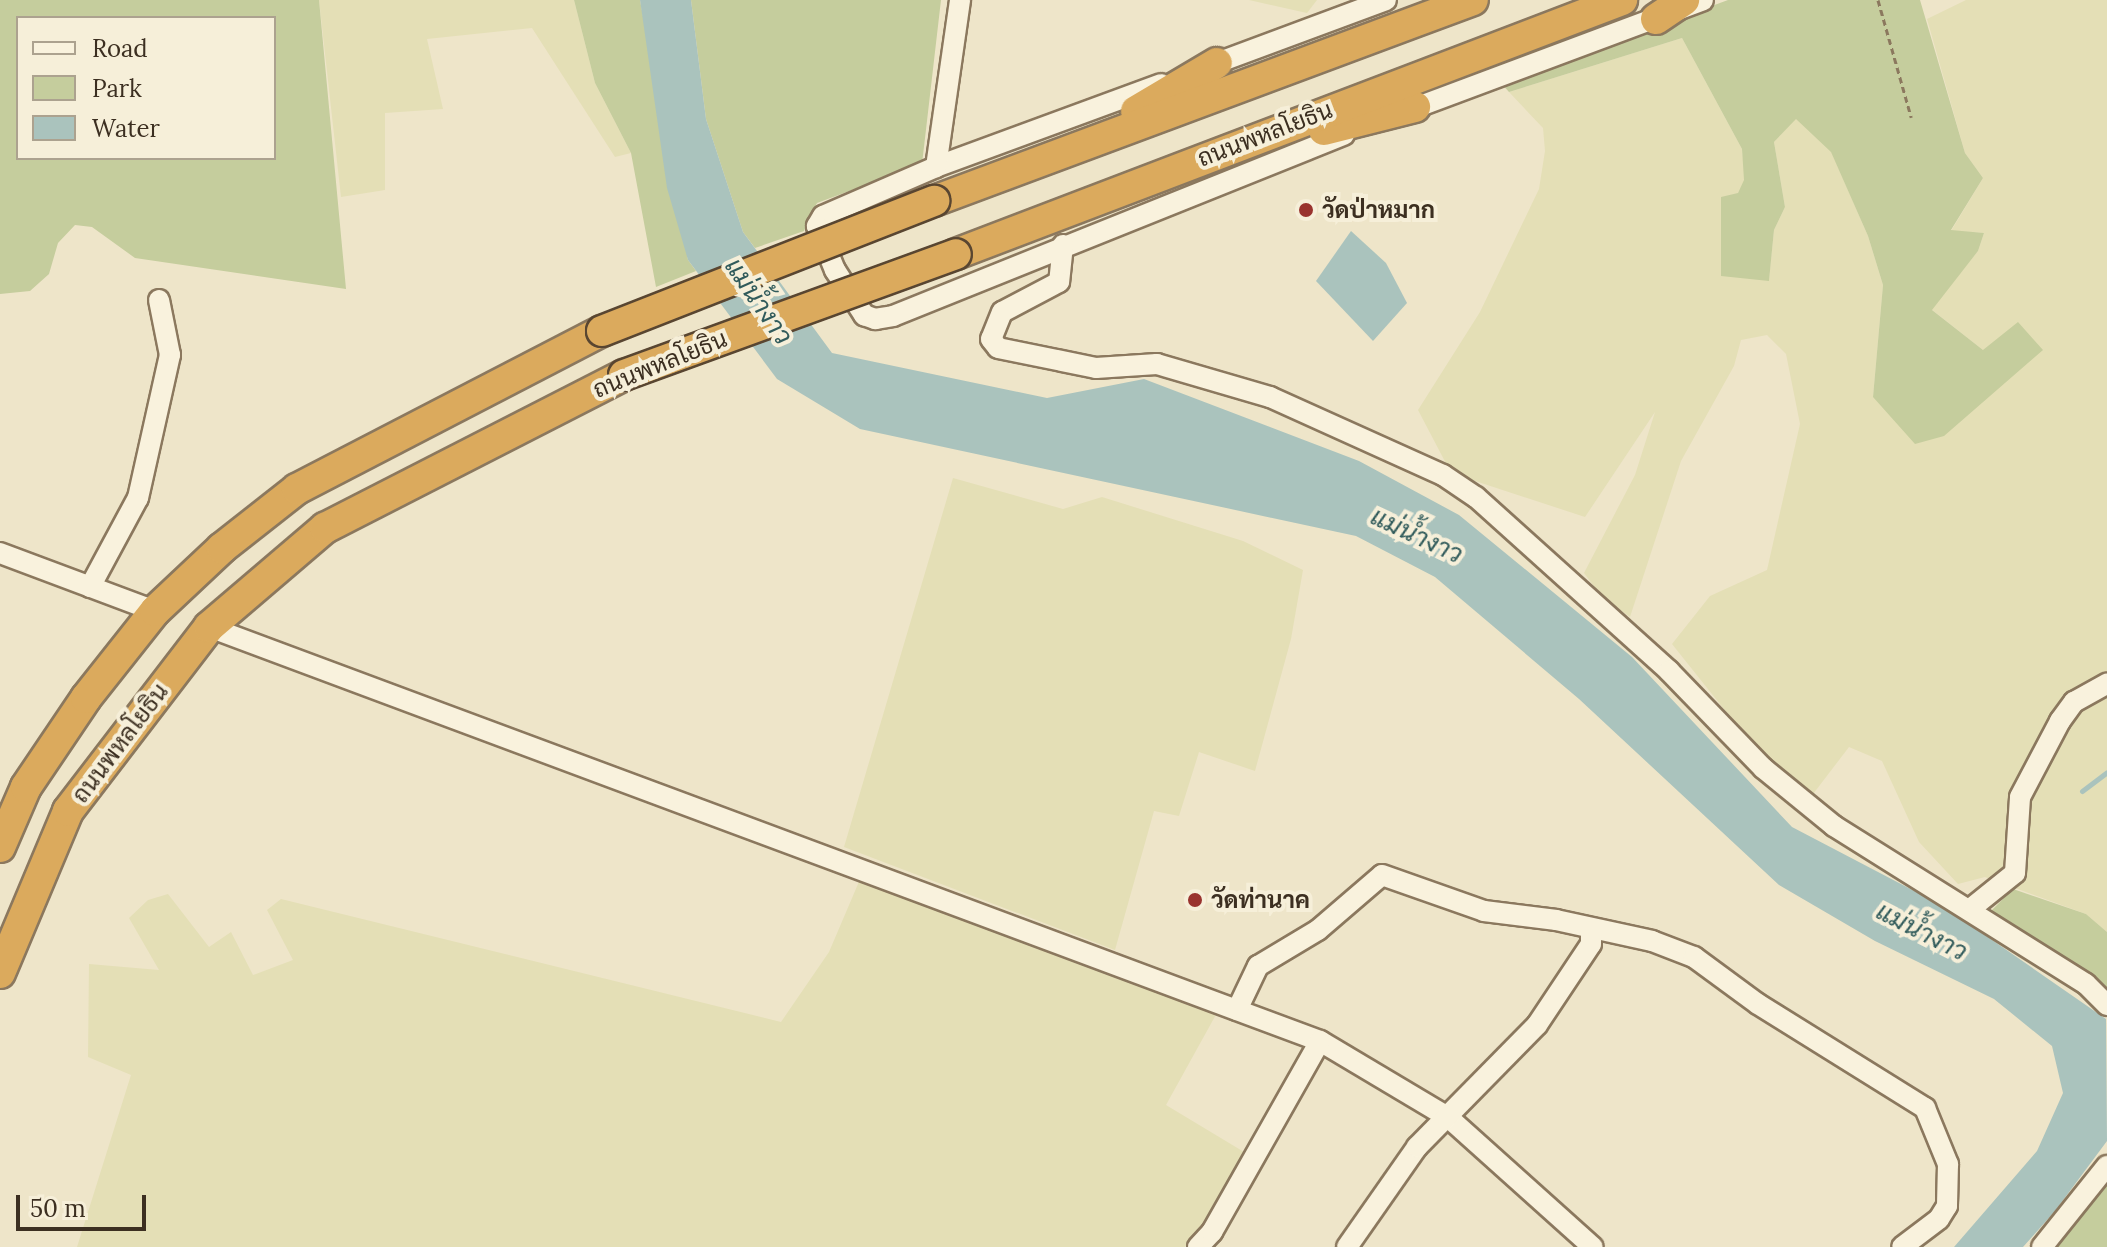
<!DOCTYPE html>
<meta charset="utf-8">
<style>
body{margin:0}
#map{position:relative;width:2107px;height:1247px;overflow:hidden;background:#eee5c9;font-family:Lora,Sarabun,serif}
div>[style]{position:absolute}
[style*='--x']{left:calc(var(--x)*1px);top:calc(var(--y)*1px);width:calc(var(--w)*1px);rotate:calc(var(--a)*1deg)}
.farmland>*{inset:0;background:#e4dfb6}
.green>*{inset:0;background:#c5cd9d}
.water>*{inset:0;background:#aac3bd}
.stream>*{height:5px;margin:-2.5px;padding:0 2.5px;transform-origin:2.5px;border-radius:2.5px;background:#aac3bd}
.path>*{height:3px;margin-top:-1.5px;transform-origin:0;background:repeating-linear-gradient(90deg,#8b785e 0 6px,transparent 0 10px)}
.roads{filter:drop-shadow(2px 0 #8b785e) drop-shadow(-2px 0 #8b785e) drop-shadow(0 2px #8b785e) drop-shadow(0 -2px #8b785e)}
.minor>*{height:20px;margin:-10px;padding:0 10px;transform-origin:10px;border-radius:10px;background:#f9f2dd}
.highway>*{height:30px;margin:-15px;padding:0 15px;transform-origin:15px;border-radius:15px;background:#dbaa5d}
.bridges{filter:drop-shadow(2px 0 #594631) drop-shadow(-2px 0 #594631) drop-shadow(0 2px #594631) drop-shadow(0 -2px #594631)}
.highway-bridge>*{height:30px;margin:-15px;padding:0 15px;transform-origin:15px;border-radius:15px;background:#dbaa5d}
.dots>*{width:22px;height:22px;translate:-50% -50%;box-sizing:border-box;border:4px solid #f6efd9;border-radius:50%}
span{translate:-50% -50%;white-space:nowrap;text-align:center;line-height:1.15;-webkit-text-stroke:8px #f6efd9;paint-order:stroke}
.street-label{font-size:24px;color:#3c2f21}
.poi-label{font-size:24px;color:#3c2f21;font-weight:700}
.left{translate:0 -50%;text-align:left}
.water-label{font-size:26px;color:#315b5b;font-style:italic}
.legend{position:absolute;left:16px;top:16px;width:260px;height:144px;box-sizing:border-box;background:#f6efd9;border:2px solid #aca28f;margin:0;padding:10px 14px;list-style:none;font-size:24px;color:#3c2f21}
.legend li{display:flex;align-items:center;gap:16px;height:40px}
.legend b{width:40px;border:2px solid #aca28f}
.scale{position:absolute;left:16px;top:1195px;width:130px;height:36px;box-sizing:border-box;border:4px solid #3c2f21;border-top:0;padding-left:10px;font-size:24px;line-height:28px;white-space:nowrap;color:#3c2f21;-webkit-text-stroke:6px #f6efd9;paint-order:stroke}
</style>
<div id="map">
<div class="farmland">
<div style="clip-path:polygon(319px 0,574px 0,595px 83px,631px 153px,615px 157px,532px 28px,427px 39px,443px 109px,385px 113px,385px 190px,341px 197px)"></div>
<div style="clip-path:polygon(1249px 0,1317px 0,1307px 13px)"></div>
<div style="clip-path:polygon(1966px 0,2107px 0,2107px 932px,2086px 914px,1985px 877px,1958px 884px,1919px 842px,1882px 761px,1849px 747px,1810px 798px,1743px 733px,1672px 644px,1710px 596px,1767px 570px,1800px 424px,1786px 354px,1767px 335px,1741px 340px,1734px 366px,1681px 461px,1630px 617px,1602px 597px,1584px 573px,1635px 475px,1655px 412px,1585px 517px,1451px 473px,1418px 410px,1480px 312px,1539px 189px,1545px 151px,1543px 128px,1509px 92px,1682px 38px,1742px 149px,1745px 180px,1738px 193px,1769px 280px,1774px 230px,1785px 207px,1774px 142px,1796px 118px,1831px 151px,1868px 236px,1883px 285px,1873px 397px,1983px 350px,1931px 309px,1978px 251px,1984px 233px,1951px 231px,1983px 178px,1965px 153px,1927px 19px)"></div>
<div style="clip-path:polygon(953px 478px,1063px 509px,1102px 497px,1243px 541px,1303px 570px,1291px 639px,1255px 771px,1199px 752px,1179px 816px,1154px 811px,1115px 950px,844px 847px)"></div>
<div style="clip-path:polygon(861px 877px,1218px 1011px,1166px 1105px,1244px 1152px,1210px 1218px,1185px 1247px,77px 1247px,131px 1075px,88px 1057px,89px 964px,159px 970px,129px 918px,148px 900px,168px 894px,209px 947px,231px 932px,253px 975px,293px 960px,267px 910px,281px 899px,781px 1022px,829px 952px)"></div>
</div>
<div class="green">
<div style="clip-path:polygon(evenodd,0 0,319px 0,346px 289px,135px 258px,92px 227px,75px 225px,58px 243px,49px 274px,30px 291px,0 294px,0 0,18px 18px,274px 18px,274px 158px,18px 158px,18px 18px)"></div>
<div style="clip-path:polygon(574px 0,640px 0,688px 260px,696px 271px,656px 287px,631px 153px,595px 83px)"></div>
<div style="clip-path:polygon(691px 0,941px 0,922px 164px,817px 203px,804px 231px,755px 248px,743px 232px,706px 119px)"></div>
<div style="clip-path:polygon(1728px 0,1920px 0,1965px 153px,1983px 178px,1951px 230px,1984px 233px,1978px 251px,1932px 310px,1983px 350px,2018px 322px,2043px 350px,1944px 436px,1915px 444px,1873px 397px,1883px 285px,1868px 236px,1831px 152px,1796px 119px,1774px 142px,1785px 207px,1774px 230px,1769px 281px,1721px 276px,1721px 197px,1738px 193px,1744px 180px,1742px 149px,1682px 38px,1509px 92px,1502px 84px)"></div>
<div style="clip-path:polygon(2013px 889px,2086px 914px,2107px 932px,2107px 993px,1989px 913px)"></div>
<div style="clip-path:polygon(2107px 1178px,2107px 1247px,2050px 1247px)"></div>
</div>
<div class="water">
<div style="clip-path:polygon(640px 0,691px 0,706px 119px,743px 232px,832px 353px,1047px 398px,1144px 379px,1359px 461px,1459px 515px,1632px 657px,1792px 827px,1943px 906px,2106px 1019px,2107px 1141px,2055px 1211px,2023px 1247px,1954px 1247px,2037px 1151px,2063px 1093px,2052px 1046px,1994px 999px,1875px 941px,1779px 885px,1579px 699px,1435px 577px,1356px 536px,860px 429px,777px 379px,688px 260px,667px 188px)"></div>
<div style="clip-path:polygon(1351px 231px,1386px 263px,1407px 303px,1373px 341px,1316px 281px)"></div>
</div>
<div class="stream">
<div style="--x:2082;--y:791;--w:31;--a:-37"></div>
</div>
<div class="path">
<div style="--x:1878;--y:0;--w:122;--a:74.2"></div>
</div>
<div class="roads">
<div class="minor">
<div style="--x:1206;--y:67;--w:192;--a:-20.4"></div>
<div style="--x:1161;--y:84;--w:240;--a:159.8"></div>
<div style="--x:936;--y:167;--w:123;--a:156.6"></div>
<div style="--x:823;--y:216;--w:12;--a:121"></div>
<div style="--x:817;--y:226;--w:48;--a:67.8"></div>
<div style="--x:835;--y:270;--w:54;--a:57.2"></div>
<div style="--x:864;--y:315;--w:12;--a:20"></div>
<div style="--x:875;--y:319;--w:18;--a:-9"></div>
<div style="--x:893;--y:316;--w:486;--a:-21.9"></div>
<div style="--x:1404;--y:112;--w:319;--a:-20.5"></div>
<div style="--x:936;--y:167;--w:169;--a:-81.8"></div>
<div style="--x:1063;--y:245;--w:37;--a:96"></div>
<div style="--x:1059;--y:282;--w:64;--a:152.2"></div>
<div style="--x:1002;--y:312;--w:29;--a:112"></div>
<div style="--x:991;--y:339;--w:11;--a:52"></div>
<div style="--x:998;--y:348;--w:100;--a:11.5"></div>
<div style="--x:1096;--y:368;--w:61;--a:-3.8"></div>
<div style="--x:1157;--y:364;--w:118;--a:16.3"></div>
<div style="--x:1270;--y:397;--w:190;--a:24.3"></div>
<div style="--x:1443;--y:475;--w:40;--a:34"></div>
<div style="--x:1476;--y:497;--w:260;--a:42"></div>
<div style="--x:1669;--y:671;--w:135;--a:45.9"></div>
<div style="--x:1763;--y:768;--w:92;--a:39.2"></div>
<div style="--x:1834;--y:826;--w:297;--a:32.1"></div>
<div style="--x:2086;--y:984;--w:30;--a:45"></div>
<div style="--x:0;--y:553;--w:165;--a:20.5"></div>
<div style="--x:90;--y:587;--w:101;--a:-61.7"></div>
<div style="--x:138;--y:498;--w:147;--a:-77.4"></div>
<div style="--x:170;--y:355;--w:56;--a:-101.3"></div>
<div style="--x:209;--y:627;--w:1186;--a:20.44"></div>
<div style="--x:1320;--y:1041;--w:150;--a:30.8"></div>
<div style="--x:1449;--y:1118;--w:193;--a:41.9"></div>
<div style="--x:1969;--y:910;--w:59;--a:-38.8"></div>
<div style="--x:2015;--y:873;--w:76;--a:-86.2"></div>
<div style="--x:2020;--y:797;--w:86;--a:-62.2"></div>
<div style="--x:2060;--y:721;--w:24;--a:-54"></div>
<div style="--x:2074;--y:702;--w:38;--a:-29"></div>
<div style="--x:1237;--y:1010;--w:49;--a:-64.5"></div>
<div style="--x:1258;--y:966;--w:70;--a:-31"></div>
<div style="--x:1318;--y:930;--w:84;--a:-40.7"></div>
<div style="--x:1382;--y:875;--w:108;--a:19.4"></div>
<div style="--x:1484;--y:911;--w:73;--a:7.1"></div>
<div style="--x:1556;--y:920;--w:98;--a:12.3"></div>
<div style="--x:1652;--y:941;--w:45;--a:20.9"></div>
<div style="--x:1694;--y:957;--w:79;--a:36.3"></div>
<div style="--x:1758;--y:1004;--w:197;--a:31.9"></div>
<div style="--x:1925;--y:1108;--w:61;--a:67.7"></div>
<div style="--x:1948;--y:1164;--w:42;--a:91.4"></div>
<div style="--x:1947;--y:1206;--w:15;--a:122"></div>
<div style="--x:1939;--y:1219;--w:46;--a:142.9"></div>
<div style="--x:1198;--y:1247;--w:21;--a:-47"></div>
<div style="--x:1212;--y:1232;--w:219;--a:-60.5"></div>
<div style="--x:1347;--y:1247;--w:122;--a:-55"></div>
<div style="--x:1417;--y:1147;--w:171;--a:-45.5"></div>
<div style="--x:1537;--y:1025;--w:97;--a:-56.3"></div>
<div style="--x:1591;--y:944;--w:13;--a:-90"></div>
<div style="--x:2042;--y:1247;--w:104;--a:-51.3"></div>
</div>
<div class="highway">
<div style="--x:1656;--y:19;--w:34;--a:-34"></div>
<div style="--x:1136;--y:111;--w:94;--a:-30.7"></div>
<div style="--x:1324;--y:130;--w:94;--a:-14.2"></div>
<div style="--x:934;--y:201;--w:575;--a:-20.45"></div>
<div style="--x:956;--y:254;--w:713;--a:-20.88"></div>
<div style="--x:0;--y:847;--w:65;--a:-66.6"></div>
<div style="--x:26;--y:787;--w:107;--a:-56"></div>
<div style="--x:86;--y:698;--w:111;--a:-51.6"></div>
<div style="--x:155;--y:611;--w:92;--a:-43.2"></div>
<div style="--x:222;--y:548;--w:95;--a:-38.2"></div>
<div style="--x:297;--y:489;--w:343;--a:-27.4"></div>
<div style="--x:0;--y:973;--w:176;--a:-67.2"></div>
<div style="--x:68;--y:811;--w:232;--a:-52.5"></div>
<div style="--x:209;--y:627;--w:153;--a:-40.5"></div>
<div style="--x:325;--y:528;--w:336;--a:-27.1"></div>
</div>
</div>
<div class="bridges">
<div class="highway-bridge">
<div style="--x:602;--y:331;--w:357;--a:-21.4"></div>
<div style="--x:624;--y:375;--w:353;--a:-20"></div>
</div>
</div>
<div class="dots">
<div style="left:1306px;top:210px;background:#99332e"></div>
<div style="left:1195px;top:900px;background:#99332e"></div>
</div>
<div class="street-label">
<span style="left:1265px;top:134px;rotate:-21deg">ถนนพหลโยธิน</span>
<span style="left:660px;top:364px;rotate:-22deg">ถนนพหลโยธิน</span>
<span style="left:120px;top:743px;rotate:-53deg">ถนนพหลโยธิน</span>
</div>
<div class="poi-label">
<span class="left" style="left:1322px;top:210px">วัดป่าหมาก</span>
<span class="left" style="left:1211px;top:900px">วัดท่านาค</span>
</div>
<div class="water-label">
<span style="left:759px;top:301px;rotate:56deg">แม่น้ำงาว</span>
<span style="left:1417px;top:535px;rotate:25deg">แม่น้ำงาว</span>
<span style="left:1922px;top:931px;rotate:27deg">แม่น้ำงาว</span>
</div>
<ul class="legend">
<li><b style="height:10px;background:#f9f2dd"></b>Road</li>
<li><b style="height:22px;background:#c5cd9d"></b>Park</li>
<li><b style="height:22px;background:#aac3bd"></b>Water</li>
</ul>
<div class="scale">50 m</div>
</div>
